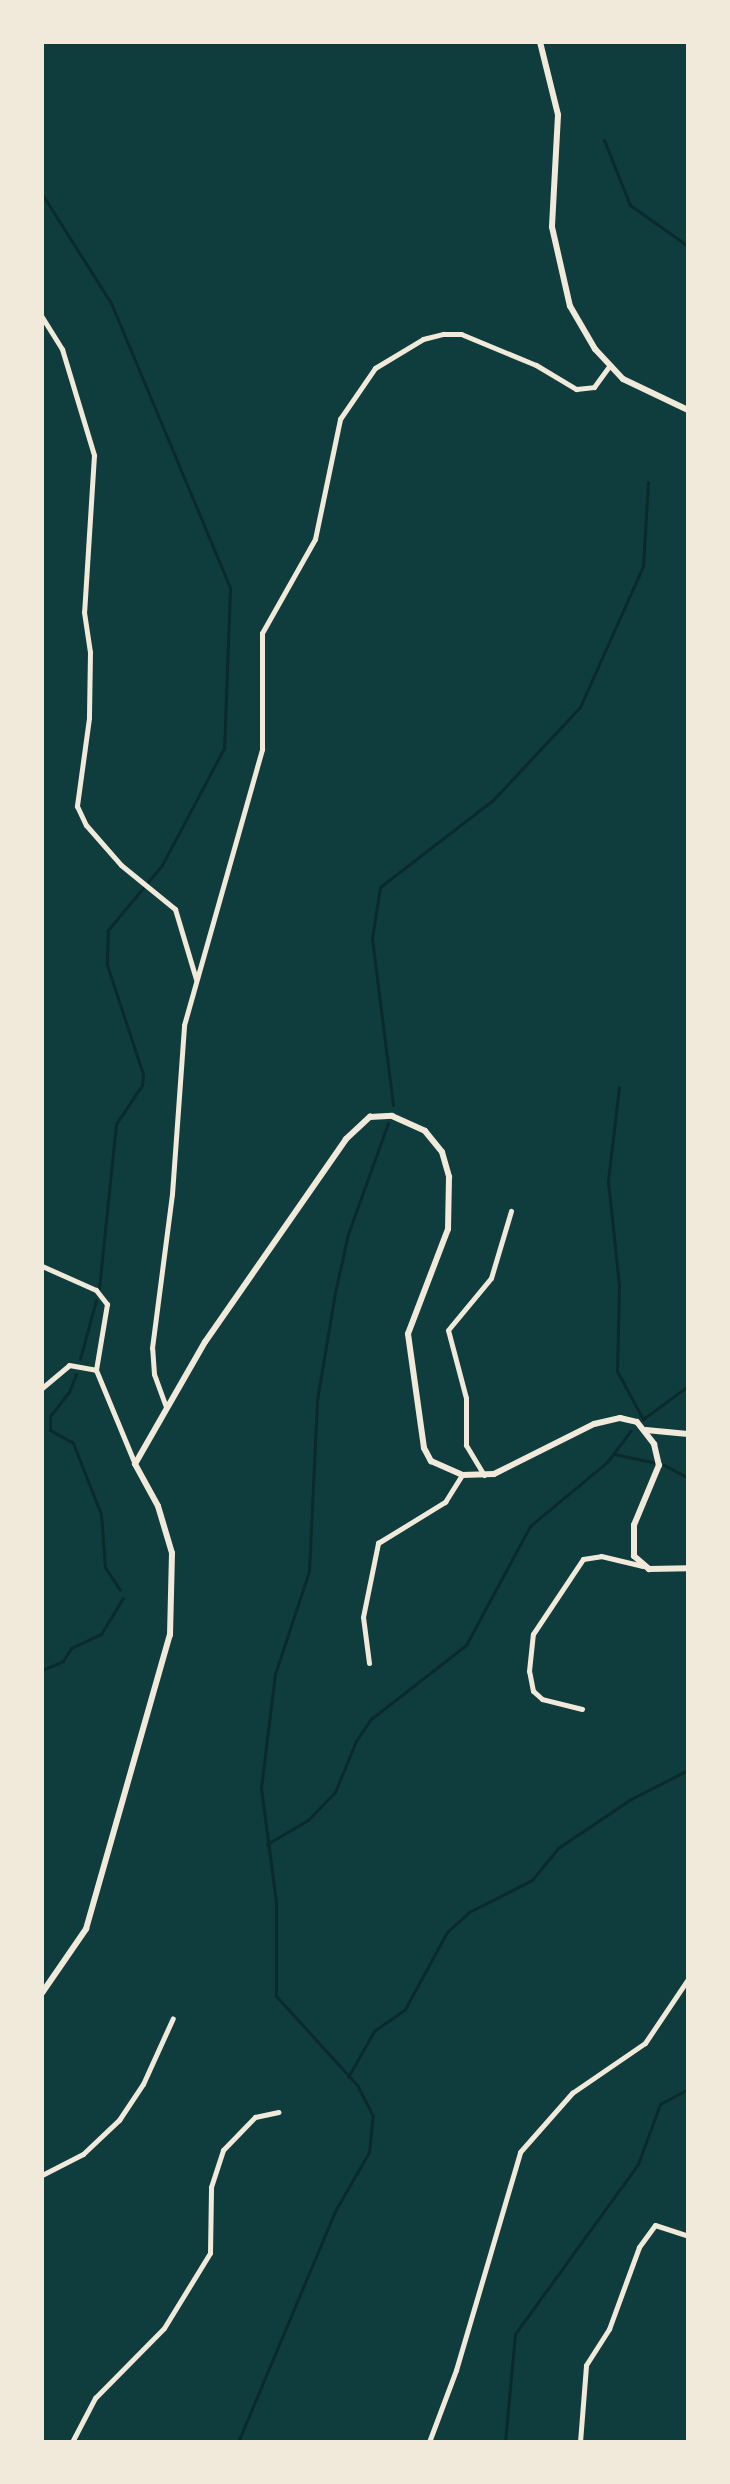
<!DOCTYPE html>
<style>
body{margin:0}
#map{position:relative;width:730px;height:2484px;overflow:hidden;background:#0f3d3e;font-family:"Public Sans",sans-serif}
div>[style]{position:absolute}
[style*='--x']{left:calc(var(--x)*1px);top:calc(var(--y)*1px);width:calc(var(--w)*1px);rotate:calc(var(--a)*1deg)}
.stream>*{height:3px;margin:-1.5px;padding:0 1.5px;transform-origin:1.5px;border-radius:1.5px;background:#0a2a2b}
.minor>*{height:5px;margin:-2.5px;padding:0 2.5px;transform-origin:2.5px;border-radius:2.5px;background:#f1e9da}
.tertiary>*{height:6px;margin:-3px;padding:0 3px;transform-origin:3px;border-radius:3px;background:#f1e9da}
span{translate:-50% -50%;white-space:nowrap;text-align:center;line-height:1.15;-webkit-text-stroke:6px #f1e9da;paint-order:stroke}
.frame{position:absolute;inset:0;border:44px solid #f1e9da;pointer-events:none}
</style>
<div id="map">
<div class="stream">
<div style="--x:604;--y:140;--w:70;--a:68.2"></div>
<div style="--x:630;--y:205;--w:71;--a:35.3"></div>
<div style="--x:42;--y:194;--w:129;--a:57.7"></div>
<div style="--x:111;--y:303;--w:309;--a:67.3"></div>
<div style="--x:230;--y:588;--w:160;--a:92.1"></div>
<div style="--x:224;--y:748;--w:132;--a:117.9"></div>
<div style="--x:162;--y:865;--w:85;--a:129.7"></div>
<div style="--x:108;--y:930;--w:35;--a:92"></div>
<div style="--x:107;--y:965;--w:115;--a:71.7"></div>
<div style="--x:143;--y:1074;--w:11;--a:95"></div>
<div style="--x:142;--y:1085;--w:47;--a:123.7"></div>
<div style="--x:116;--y:1124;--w:165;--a:95.9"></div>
<div style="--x:619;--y:1087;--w:95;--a:96.7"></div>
<div style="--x:608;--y:1181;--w:106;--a:84"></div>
<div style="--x:619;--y:1286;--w:85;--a:91.3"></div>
<div style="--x:617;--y:1371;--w:55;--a:61.6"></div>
<div style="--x:643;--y:1419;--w:56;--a:-36.3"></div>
<div style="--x:393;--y:1105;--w:168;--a:-97.2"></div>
<div style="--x:372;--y:938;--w:52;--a:-81.1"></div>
<div style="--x:380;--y:887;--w:143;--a:-37.6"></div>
<div style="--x:493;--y:800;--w:127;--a:-46.9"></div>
<div style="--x:580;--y:707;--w:154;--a:-65.9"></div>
<div style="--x:643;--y:566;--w:84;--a:-86.6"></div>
<div style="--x:80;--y:1359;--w:61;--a:-74.8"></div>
<div style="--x:76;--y:1374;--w:19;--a:111"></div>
<div style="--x:69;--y:1392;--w:31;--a:128"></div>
<div style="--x:50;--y:1416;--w:14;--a:90"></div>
<div style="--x:50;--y:1430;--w:26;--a:29"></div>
<div style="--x:73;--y:1443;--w:76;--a:68.5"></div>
<div style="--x:101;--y:1514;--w:53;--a:85.7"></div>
<div style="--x:105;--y:1567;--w:27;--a:57"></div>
<div style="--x:614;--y:1454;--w:40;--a:12"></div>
<div style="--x:664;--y:1465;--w:27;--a:28"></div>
<div style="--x:42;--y:1670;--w:23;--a:-23"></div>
<div style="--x:63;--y:1661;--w:15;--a:-58"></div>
<div style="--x:71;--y:1648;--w:33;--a:-25"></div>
<div style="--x:101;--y:1634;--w:42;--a:-58.6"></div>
<div style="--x:267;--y:1844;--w:48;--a:-30.3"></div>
<div style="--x:308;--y:1820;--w:39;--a:-46"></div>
<div style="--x:335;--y:1792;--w:55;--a:-67.6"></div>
<div style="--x:356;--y:1741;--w:27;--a:-56"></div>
<div style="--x:371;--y:1719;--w:120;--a:-37.9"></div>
<div style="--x:466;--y:1645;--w:135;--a:-61.7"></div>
<div style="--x:530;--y:1526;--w:100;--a:-39.7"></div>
<div style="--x:607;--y:1462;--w:39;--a:-53"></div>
<div style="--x:348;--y:2077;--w:53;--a:-60.5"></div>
<div style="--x:374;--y:2031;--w:38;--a:-35"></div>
<div style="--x:405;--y:2009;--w:88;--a:-61.4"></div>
<div style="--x:447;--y:1932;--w:30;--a:-42"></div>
<div style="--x:469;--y:1912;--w:71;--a:-26.9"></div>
<div style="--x:532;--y:1880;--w:41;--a:-50.9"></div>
<div style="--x:558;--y:1848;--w:88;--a:-33.9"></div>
<div style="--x:631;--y:1799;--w:64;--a:-27"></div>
<div style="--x:238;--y:2442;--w:251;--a:-67.2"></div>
<div style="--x:335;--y:2211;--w:68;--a:-60"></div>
<div style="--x:369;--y:2152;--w:36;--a:-84"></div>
<div style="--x:373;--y:2116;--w:34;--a:-117"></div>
<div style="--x:358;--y:2086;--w:122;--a:-132.3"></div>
<div style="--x:276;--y:1996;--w:94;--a:-90"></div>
<div style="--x:276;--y:1902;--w:115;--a:-97.5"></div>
<div style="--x:261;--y:1788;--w:115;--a:-83"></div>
<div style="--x:275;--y:1674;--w:108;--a:-71.7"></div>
<div style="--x:309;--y:1571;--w:171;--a:-87.3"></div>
<div style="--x:317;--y:1400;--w:109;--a:-80.5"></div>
<div style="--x:335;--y:1293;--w:60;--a:-77.6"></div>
<div style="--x:348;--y:1234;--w:118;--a:-70.2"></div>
<div style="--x:505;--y:2442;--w:108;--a:-84.7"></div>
<div style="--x:515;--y:2334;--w:210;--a:-54.1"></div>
<div style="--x:638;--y:2164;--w:64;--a:-69.9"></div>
<div style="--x:660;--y:2104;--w:32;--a:-28"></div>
</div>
<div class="minor">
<div style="--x:42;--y:317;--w:38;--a:58"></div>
<div style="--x:62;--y:349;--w:111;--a:73.2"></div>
<div style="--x:94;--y:455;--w:157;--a:93.6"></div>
<div style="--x:84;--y:612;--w:40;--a:81.5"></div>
<div style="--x:90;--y:652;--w:66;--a:90.9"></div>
<div style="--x:89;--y:718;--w:89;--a:97.8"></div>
<div style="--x:77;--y:806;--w:21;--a:65"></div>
<div style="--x:86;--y:825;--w:53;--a:48.8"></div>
<div style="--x:121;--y:865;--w:70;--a:39.2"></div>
<div style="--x:175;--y:909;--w:73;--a:73.3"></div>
<div style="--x:42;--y:1266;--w:59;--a:24"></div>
<div style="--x:96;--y:1290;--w:18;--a:52"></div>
<div style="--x:107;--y:1304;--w:67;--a:99.5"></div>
<div style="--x:42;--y:1388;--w:35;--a:-40"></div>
<div style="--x:69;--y:1365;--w:27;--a:10"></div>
<div style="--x:96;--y:1370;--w:102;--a:67.5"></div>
<div style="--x:166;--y:1407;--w:35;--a:-110"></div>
<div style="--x:154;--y:1374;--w:26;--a:-94"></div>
<div style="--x:152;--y:1348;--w:155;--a:-82.6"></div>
<div style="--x:172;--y:1194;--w:169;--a:-85.9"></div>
<div style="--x:184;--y:1025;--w:287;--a:-74.2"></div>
<div style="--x:262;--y:749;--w:116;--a:-90"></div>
<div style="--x:262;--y:633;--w:108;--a:-60.6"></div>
<div style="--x:315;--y:539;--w:123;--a:-78.2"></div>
<div style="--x:340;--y:419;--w:62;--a:-55.5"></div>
<div style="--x:375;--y:368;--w:56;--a:-31.1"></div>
<div style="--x:423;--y:339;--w:21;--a:-14"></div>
<div style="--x:443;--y:334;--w:18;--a:0"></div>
<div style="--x:461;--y:334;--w:81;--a:22.5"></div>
<div style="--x:536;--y:365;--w:47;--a:31"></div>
<div style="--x:576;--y:389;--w:18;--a:-6"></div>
<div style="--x:594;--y:387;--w:26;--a:-54"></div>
<div style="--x:484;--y:1475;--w:35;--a:-121"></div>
<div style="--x:466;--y:1445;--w:47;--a:-90"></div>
<div style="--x:466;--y:1398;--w:70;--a:-104.8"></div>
<div style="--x:448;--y:1330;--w:67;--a:-50.4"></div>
<div style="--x:491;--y:1278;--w:70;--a:-73.4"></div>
<div style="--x:369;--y:1663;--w:46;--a:-97.4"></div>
<div style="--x:363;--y:1617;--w:76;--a:-78.5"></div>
<div style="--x:378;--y:1543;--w:79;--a:-31.5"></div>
<div style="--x:445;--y:1502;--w:32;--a:-58"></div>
<div style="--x:582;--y:1709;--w:41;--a:-166"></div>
<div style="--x:542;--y:1699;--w:12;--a:-138"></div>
<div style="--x:533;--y:1691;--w:20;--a:-101"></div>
<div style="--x:529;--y:1671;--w:37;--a:-84"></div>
<div style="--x:533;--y:1634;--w:90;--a:-56.3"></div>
<div style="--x:583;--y:1559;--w:18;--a:-9"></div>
<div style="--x:601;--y:1556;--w:43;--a:13.4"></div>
<div style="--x:42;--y:2175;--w:46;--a:-27.1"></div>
<div style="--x:83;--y:2154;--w:50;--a:-43.4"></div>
<div style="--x:119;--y:2120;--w:43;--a:-56.3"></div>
<div style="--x:143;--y:2084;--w:72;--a:-65.6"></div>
<div style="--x:72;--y:2442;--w:50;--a:-62.4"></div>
<div style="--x:95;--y:2398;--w:98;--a:-45.4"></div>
<div style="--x:164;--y:2328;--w:88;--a:-58.5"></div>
<div style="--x:210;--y:2253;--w:66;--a:-89.1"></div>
<div style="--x:211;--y:2187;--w:39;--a:-72"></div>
<div style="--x:223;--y:2150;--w:46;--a:-45.9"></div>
<div style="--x:255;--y:2117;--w:24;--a:-12"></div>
<div style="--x:429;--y:2442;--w:77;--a:-69.4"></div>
<div style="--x:456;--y:2370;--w:227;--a:-73.6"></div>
<div style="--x:520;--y:2152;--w:79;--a:-48.6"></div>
<div style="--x:572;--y:2093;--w:88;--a:-34.4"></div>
<div style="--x:645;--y:2043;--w:77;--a:-56.1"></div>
<div style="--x:580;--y:2442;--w:77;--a:-85.5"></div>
<div style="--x:586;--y:2365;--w:43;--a:-57.4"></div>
<div style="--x:609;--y:2329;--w:87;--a:-69.9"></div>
<div style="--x:639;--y:2247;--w:27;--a:-54"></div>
<div style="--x:655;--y:2225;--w:35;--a:18"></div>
</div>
<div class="tertiary">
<div style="--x:540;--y:42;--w:75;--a:76.1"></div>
<div style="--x:558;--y:115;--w:112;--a:93.1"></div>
<div style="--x:552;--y:227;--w:81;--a:77.2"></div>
<div style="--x:570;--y:306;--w:50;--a:59.8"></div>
<div style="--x:595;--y:349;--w:41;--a:47"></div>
<div style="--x:623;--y:379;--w:72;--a:25.5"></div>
<div style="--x:646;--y:1430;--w:42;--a:5.4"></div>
<div style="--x:42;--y:1993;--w:78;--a:-55.5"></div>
<div style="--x:86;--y:1929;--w:306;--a:-74.1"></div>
<div style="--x:170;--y:1635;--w:82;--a:-88.6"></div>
<div style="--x:172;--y:1553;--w:49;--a:-106.6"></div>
<div style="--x:158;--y:1506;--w:48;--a:-118.7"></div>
<div style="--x:135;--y:1464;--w:141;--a:-60.2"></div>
<div style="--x:205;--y:1342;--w:247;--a:-55.2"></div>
<div style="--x:346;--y:1139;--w:33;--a:-43"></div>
<div style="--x:370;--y:1117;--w:22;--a:-3"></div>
<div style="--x:392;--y:1116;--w:36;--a:24"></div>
<div style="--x:425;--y:1131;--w:27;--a:51"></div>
<div style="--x:442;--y:1152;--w:26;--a:74"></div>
<div style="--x:449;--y:1177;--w:52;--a:91.1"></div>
<div style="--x:448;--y:1229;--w:112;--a:110.9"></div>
<div style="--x:408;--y:1334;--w:115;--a:82"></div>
<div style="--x:424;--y:1448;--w:15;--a:62"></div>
<div style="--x:431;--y:1461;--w:34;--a:24"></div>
<div style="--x:462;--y:1475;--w:32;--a:-2"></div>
<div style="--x:494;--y:1474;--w:112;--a:-26.6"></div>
<div style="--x:594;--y:1424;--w:27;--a:-13"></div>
<div style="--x:620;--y:1418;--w:17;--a:13"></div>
<div style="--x:637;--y:1422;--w:28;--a:52"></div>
<div style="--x:654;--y:1444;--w:22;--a:77"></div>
<div style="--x:659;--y:1465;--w:65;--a:112.6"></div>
<div style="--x:634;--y:1525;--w:31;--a:90"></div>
<div style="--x:634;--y:1556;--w:20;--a:41"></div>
<div style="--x:649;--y:1569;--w:39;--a:-1"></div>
</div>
<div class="frame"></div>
</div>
